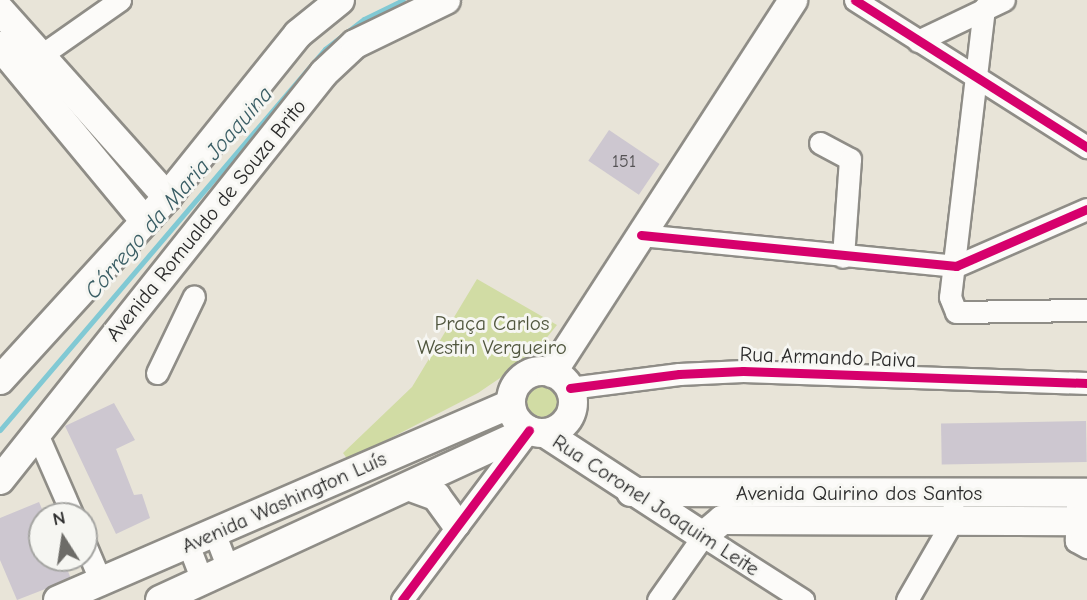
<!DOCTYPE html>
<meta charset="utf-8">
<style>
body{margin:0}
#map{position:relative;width:1087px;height:600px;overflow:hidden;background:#e8e4d8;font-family:"Comic Neue",sans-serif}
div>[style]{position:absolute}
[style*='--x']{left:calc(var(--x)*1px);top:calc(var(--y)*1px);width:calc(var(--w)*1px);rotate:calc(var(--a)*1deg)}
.green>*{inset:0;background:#d1dca4}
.round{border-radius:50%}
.stream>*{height:5px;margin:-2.5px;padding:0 2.5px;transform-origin:2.5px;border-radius:2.5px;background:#81c9d4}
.building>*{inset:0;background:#cdc7d0;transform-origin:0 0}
.roads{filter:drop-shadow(2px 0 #8f8d87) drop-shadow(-2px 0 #8f8d87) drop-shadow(0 2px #8f8d87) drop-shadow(0 -2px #8f8d87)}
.minor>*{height:21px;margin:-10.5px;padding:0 10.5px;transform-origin:10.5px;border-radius:10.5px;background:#fcfbf9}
.major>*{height:28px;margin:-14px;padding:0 14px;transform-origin:14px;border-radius:14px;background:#fcfbf9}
.major>.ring{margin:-14px;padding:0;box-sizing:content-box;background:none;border:28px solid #fcfbf9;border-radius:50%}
.cycleway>*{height:9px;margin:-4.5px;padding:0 4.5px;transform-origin:4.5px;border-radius:4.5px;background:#d6006c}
span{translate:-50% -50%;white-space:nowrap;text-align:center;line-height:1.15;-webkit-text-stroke:6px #f6f6f2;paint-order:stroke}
.number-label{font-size:18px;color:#545254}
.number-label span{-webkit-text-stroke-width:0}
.street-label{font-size:21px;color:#2b2b2b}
.park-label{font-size:21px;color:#50563e}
.water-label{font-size:23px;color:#3a5e65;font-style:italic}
.north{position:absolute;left:28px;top:502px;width:70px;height:70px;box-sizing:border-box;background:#f6f6f2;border:2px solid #a5a5a2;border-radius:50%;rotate:348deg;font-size:19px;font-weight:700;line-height:28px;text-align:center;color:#2b2b2b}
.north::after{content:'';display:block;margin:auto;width:24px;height:32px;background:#6d6c68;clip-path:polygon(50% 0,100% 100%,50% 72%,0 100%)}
</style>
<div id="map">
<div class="green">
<div style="clip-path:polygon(477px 279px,557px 325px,531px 357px,478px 393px,348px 460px,343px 453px,412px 387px)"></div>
<div class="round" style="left:525px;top:383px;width:34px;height:34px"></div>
</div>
<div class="stream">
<div style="--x:0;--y:430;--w:501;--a:-49.54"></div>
<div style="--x:325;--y:49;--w:49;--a:-37.6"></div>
<div style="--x:364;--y:19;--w:43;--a:-26"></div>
</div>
<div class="building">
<div style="left:609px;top:130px;width:61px;height:37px;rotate:34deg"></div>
<div style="clip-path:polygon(114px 403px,135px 440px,116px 449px,134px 495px,142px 494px,150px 518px,116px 534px,65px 426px)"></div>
<div style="left:1086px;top:421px;width:41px;height:145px;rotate:89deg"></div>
<div style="clip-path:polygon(39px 502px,45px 516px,42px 558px,63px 558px,71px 579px,17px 600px,0 560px,0 518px)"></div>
</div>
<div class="roads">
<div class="minor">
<div style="--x:855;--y:0;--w:275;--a:32.4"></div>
<div style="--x:984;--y:8;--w:291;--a:96.7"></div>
<div style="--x:950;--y:297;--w:16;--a:68"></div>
<div style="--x:956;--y:312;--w:131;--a:-0.9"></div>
<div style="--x:918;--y:41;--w:95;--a:-25.5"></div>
<div style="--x:30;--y:63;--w:110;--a:-35"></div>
<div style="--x:820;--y:143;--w:34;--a:28"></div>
<div style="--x:850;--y:159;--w:98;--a:94.1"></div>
<div style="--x:641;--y:235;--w:317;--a:5.6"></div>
<div style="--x:956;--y:266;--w:143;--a:-23.5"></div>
<div style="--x:157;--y:373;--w:85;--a:-64.3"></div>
<div style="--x:570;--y:388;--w:110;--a:-7.3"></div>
<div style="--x:679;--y:374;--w:64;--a:-2.7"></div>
<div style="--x:743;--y:371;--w:344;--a:2"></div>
<div style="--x:38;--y:436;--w:87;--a:66.4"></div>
<div style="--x:1077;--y:506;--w:35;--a:92"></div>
<div style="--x:1076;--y:541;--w:13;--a:29"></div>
<div style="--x:214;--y:532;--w:40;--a:69"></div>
<div style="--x:84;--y:542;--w:43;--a:67"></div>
<div style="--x:188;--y:544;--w:40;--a:69"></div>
<div style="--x:402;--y:600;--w:210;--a:-53.1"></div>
<div style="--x:658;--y:600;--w:78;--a:-54.9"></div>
<div style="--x:703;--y:536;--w:119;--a:32.6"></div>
<div style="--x:907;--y:600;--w:92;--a:-60.1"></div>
<div style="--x:953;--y:520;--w:11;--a:-90"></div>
</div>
<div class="major">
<div style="--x:0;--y:10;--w:251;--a:48.2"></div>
<div style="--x:0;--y:46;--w:227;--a:50.4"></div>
<div class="ring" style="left:511px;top:371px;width:34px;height:34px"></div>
<div style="--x:552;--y:373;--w:444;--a:-57.1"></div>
<div style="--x:0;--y:380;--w:248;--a:-47.6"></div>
<div style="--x:167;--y:197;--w:209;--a:-51.2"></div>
<div style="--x:298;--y:34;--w:54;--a:-39"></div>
<div style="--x:545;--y:433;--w:189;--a:33.1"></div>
<div style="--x:703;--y:536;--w:25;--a:-40"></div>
<div style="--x:722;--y:520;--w:365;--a:0.2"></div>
<div style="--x:0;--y:480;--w:520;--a:-51.48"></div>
<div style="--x:324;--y:73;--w:42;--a:-43.1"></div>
<div style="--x:355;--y:44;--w:101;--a:-25.8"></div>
<div style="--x:411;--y:487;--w:27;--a:20"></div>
<div style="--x:436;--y:496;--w:34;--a:54"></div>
<div style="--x:631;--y:492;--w:456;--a:0.1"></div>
<div style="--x:58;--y:600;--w:493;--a:-23.4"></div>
<div style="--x:160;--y:600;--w:406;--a:-24.7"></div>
</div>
</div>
<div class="cycleway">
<div style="--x:855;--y:0;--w:275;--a:32.4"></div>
<div style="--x:641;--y:235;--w:317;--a:5.6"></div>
<div style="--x:956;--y:266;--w:143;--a:-23.5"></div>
<div style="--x:570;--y:388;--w:110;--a:-7.3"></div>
<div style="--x:679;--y:374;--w:64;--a:-2.7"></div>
<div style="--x:743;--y:371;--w:344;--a:2"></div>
<div style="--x:402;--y:600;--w:212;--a:-53.2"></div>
</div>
<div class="number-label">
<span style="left:624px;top:162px">151</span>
</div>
<div class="street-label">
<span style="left:206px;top:220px;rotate:-51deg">Avenida Romualdo de Souza Brito</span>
<span style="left:828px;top:357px;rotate:2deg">Rua Armando Paiva</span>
<span style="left:859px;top:493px">Avenida Quirino dos Santos</span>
<span style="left:284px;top:502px;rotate:-24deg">Avenida Washington Luís</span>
<span style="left:656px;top:505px;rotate:33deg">Rua Coronel Joaquim Leite</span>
</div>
<div class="park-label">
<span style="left:492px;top:335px">Praça Carlos<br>Westin Vergueiro</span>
</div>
<div class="water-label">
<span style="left:179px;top:193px;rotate:-49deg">Córrego da Maria Joaquina</span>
</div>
<div class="north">N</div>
</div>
